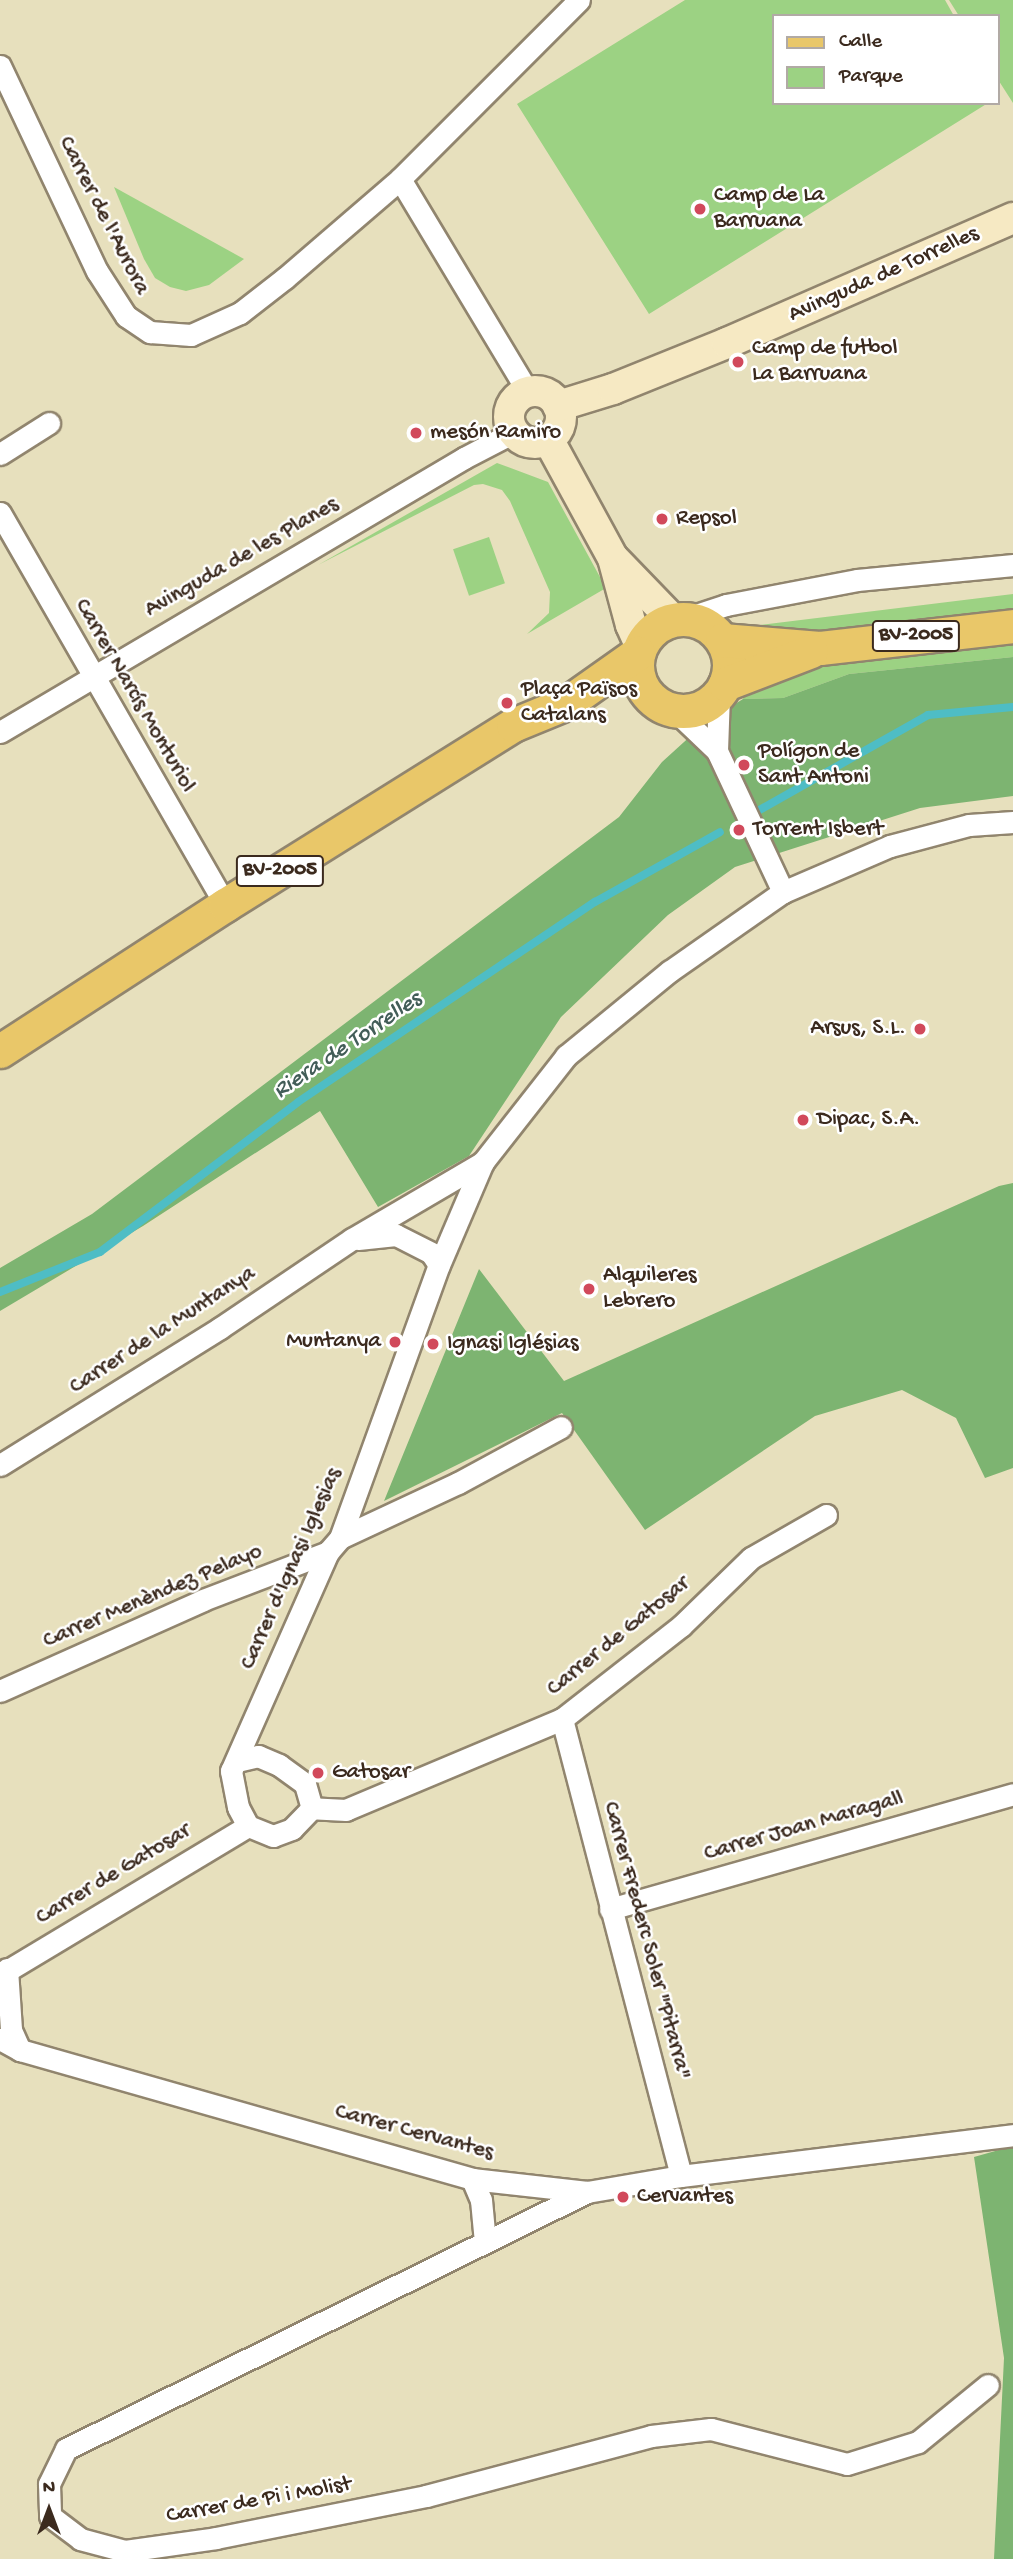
<!DOCTYPE html>
<meta charset="utf-8">
<style>
body{margin:0}
#map{position:relative;width:1013px;height:2559px;overflow:hidden;background:#e7e0bd;font-family:"Gochi Hand",sans-serif}
div>[style]{position:absolute}
[style*='--x']{left:calc(var(--x)*1px);top:calc(var(--y)*1px);width:calc(var(--w)*1px);rotate:calc(var(--a)*1deg)}
.green>*{inset:0;background:#9cd283;transform-origin:0 0}
.forest>*{inset:0;background:#7db471}
.stream>*{height:8px;margin:-4px;padding:0 4px;transform-origin:4px;border-radius:4px;background:#4ebdc5}
.roads{filter:drop-shadow(2px 0 #91856e) drop-shadow(-2px 0 #91856e) drop-shadow(0 2px #91856e) drop-shadow(0 -2px #91856e)}
.street>*{height:21px;margin:-10.5px;padding:0 10.5px;transform-origin:10.5px;border-radius:10.5px;background:#fff}
.secondary>*{height:30px;margin:-15px;padding:0 15px;transform-origin:15px;border-radius:15px;background:#f6e9c3}
.secondary>.ring{margin:-15px;padding:0;box-sizing:content-box;background:none;border:30px solid #f6e9c3;border-radius:50%}
.primary>*{height:33px;margin:-16.5px;padding:0 16.5px;transform-origin:16.5px;border-radius:16.5px;background:#e9c769}
.primary>.ring{margin:-16.5px;padding:0;box-sizing:content-box;background:none;border:33px solid #e9c769;border-radius:50%}
.dots>*{width:19px;height:19px;translate:-50% -50%;box-sizing:border-box;border:4px solid #fff;border-radius:50%}
span{translate:-50% -50%;white-space:nowrap;text-align:center;line-height:1.15;-webkit-text-stroke:5px #fff;paint-order:stroke}
.shield-label span{padding:2px 5px;background:#fff;border:2px solid;border-radius:5px;-webkit-text-stroke-width:0}
.shield-label{font-size:21px;color:#3b2a1e;font-weight:700}
.poi-label{font-size:23px;color:#3b2a1e}
.left{translate:0 -50%;text-align:left}
.right{translate:-100% -50%;text-align:right}
.street-label{font-size:23px;color:#3b2a1e}
.water-label{font-size:24px;color:#425d58;font-style:italic}
.legend{position:absolute;left:772px;top:14px;width:228px;height:91px;box-sizing:border-box;background:#fff;border:2px solid #b1aaa5;margin:0;padding:9px 12px;list-style:none;font-size:21px;color:#3b2a1e}
.legend li{display:flex;align-items:center;gap:14px;height:35px}
.legend b{width:35px;border:2px solid #b1aaa5}
.north{position:absolute;left:14px;top:2475px;width:70px;height:70px;-webkit-text-stroke:5px #fff;paint-order:stroke;rotate:0deg;font-size:19px;font-weight:700;line-height:28px;text-align:center;color:#3b2a1e}
.north::after{content:'';display:block;margin:auto;width:24px;height:32px;background:#3b2a1e;clip-path:polygon(50% 0,100% 100%,50% 72%,0 100%)}
</style>
<div id="map">
<div class="green">
<div style="clip-path:polygon(685px 0,945px 0,954px 16px,773px 16px,773px 103px,988px 103px,649px 314px,517px 104px)"></div>
<div style="clip-path:polygon(949px 0,1013px 0,1013px 103px,997px 78px,997px 16px,959px 16px)"></div>
<div style="clip-path:polygon(114px 187px,244px 259px,209px 285px,186px 291px,170px 287px,155px 278px,144px 259px)"></div>
<div style="clip-path:polygon(497px 463px,548px 482px,606px 588px,527px 634px,549px 613px,550px 592px,510px 501px,502px 490px,483px 484px,474px 485px,318px 565px)"></div>
<div style="left:489px;top:537px;width:49px;height:38px;rotate:71deg"></div>
<div style="clip-path:polygon(1013px 594px,1013px 657px,849px 674px,783px 698px,743px 699px,752px 660px,743px 627px)"></div>
</div>
<div class="forest">
<div style="clip-path:polygon(1013px 657px,1013px 796px,920px 808px,735px 867px,668px 915px,561px 1017px,469px 1156px,378px 1207px,320px 1111px,143px 1226px,0 1311px,0 1268px,92px 1214px,619px 817px,662px 762px,706px 722px,743px 699px,783px 698px,849px 674px)"></div>
<div style="clip-path:polygon(1013px 1183px,1013px 1468px,985px 1478px,956px 1418px,902px 1390px,815px 1416px,645px 1530px,562px 1413px,384px 1501px,479px 1269px,564px 1381px,999px 1186px)"></div>
<div style="clip-path:polygon(1013px 2146px,1013px 2559px,994px 2559px,1004px 2358px,974px 2157px)"></div>
</div>
<div class="stream">
<div style="--x:747;--y:817;--w:208;--a:-29.4"></div>
<div style="--x:928;--y:715;--w:85;--a:-5.4"></div>
<div style="--x:0;--y:1292;--w:108;--a:-21.8"></div>
<div style="--x:100;--y:1252;--w:248;--a:-37.1"></div>
<div style="--x:298;--y:1102;--w:358;--a:-34"></div>
<div style="--x:595;--y:902;--w:143;--a:-29.2"></div>
</div>
<div class="roads">
<div class="street">
<div style="--x:0;--y:66;--w:227;--a:64.7"></div>
<div style="--x:97;--y:271;--w:54;--a:57.2"></div>
<div style="--x:126;--y:316;--w:29;--a:34"></div>
<div style="--x:150;--y:332;--w:41;--a:4.2"></div>
<div style="--x:191;--y:335;--w:54;--a:-24.2"></div>
<div style="--x:240;--y:313;--w:57;--a:-37.9"></div>
<div style="--x:285;--y:278;--w:152;--a:-40.7"></div>
<div style="--x:400;--y:179;--w:253;--a:-45"></div>
<div style="--x:400;--y:179;--w:249;--a:59"></div>
<div style="--x:0;--y:454;--w:58;--a:-32.3"></div>
<div style="--x:0;--y:513;--w:452;--a:60.1"></div>
<div style="--x:684;--y:619;--w:44;--a:-18.4"></div>
<div style="--x:726;--y:605;--w:133;--a:-10.8"></div>
<div style="--x:857;--y:580;--w:157;--a:-5.5"></div>
<div style="--x:674;--y:710;--w:59;--a:43.6"></div>
<div style="--x:717;--y:751;--w:156;--a:64.9"></div>
<div style="--x:0;--y:732;--w:539;--a:-30.56"></div>
<div style="--x:464;--y:458;--w:56;--a:-27.5"></div>
<div style="--x:717;--y:751;--w:57;--a:-88"></div>
<div style="--x:358;--y:1239;--w:38;--a:-6"></div>
<div style="--x:396;--y:1235;--w:39;--a:27"></div>
<div style="--x:431;--y:1253;--w:14;--a:56"></div>
<div style="--x:0;--y:1465;--w:259;--a:-31.9"></div>
<div style="--x:220;--y:1328;--w:159;--a:-34"></div>
<div style="--x:352;--y:1239;--w:152;--a:-30.4"></div>
<div style="--x:826;--y:1515;--w:86;--a:150.2"></div>
<div style="--x:751;--y:1558;--w:98;--a:135.8"></div>
<div style="--x:681;--y:1626;--w:151;--a:142"></div>
<div style="--x:562;--y:1719;--w:234;--a:157.2"></div>
<div style="--x:346;--y:1810;--w:34;--a:-177"></div>
<div style="--x:312;--y:1808;--w:29;--a:134"></div>
<div style="--x:292;--y:1829;--w:20;--a:160"></div>
<div style="--x:273;--y:1836;--w:27;--a:-158"></div>
<div style="--x:248;--y:1826;--w:21;--a:-118"></div>
<div style="--x:238;--y:1807;--w:37;--a:-101"></div>
<div style="--x:231;--y:1771;--w:240;--a:-66.1"></div>
<div style="--x:328;--y:1552;--w:18;--a:-49"></div>
<div style="--x:340;--y:1538;--w:290;--a:-70.1"></div>
<div style="--x:439;--y:1265;--w:112;--a:-66.9"></div>
<div style="--x:483;--y:1162;--w:135;--a:-51.9"></div>
<div style="--x:566;--y:1056;--w:134;--a:-39.3"></div>
<div style="--x:670;--y:971;--w:138;--a:-35"></div>
<div style="--x:783;--y:892;--w:116;--a:-23.3"></div>
<div style="--x:890;--y:846;--w:82;--a:-14.9"></div>
<div style="--x:969;--y:825;--w:44;--a:-3.9"></div>
<div style="--x:340;--y:1538;--w:130;--a:-25"></div>
<div style="--x:458;--y:1483;--w:117;--a:-28.5"></div>
<div style="--x:0;--y:1691;--w:222;--a:-24.1"></div>
<div style="--x:203;--y:1600;--w:134;--a:-21"></div>
<div style="--x:562;--y:1719;--w:472;--a:75.4"></div>
<div style="--x:237;--y:1761;--w:22;--a:-13"></div>
<div style="--x:258;--y:1756;--w:23;--a:23"></div>
<div style="--x:279;--y:1765;--w:32;--a:36"></div>
<div style="--x:305;--y:1784;--w:25;--a:74"></div>
<div style="--x:610;--y:1909;--w:419;--a:-15.9"></div>
<div style="--x:7;--y:1969;--w:61;--a:86.2"></div>
<div style="--x:11;--y:2030;--w:22;--a:66"></div>
<div style="--x:0;--y:1975;--w:289;--a:-31"></div>
<div style="--x:0;--y:2039;--w:23;--a:29"></div>
<div style="--x:20;--y:2050;--w:470;--a:15.9"></div>
<div style="--x:472;--y:2179;--w:116;--a:6.4"></div>
<div style="--x:587;--y:2192;--w:95;--a:-9.7"></div>
<div style="--x:681;--y:2176;--w:335;--a:-7"></div>
<div style="--x:472;--y:2179;--w:23;--a:67"></div>
<div style="--x:481;--y:2200;--w:42;--a:84.6"></div>
<div style="--x:587;--y:2192;--w:581;--a:153.74"></div>
<div style="--x:66;--y:2449;--w:39;--a:116"></div>
<div style="--x:49;--y:2484;--w:32;--a:88"></div>
<div style="--x:50;--y:2516;--w:38;--a:37"></div>
<div style="--x:80;--y:2539;--w:47;--a:14.9"></div>
<div style="--x:125;--y:2551;--w:92;--a:-8.1"></div>
<div style="--x:216;--y:2538;--w:214;--a:-11.3"></div>
<div style="--x:426;--y:2496;--w:233;--a:-14.9"></div>
<div style="--x:651;--y:2436;--w:60;--a:-6.7"></div>
<div style="--x:711;--y:2429;--w:140;--a:14.4"></div>
<div style="--x:847;--y:2464;--w:74;--a:-17.2"></div>
<div style="--x:918;--y:2442;--w:90;--a:-39.2"></div>
</div>
<div class="secondary">
<div class="ring" style="left:509px;top:391px;width:22px;height:22px"></div>
<div style="--x:558;--y:406;--w:58;--a:-17.2"></div>
<div style="--x:613;--y:389;--w:123;--a:-22"></div>
<div style="--x:727;--y:343;--w:312;--a:-23.6"></div>
<div style="--x:548;--y:439;--w:136;--a:61.4"></div>
<div style="--x:613;--y:558;--w:69;--a:75"></div>
<div style="--x:631;--y:625;--w:24;--a:66"></div>
<div style="--x:616;--y:561;--w:82;--a:46"></div>
</div>
<div class="primary">
<div class="ring" style="left:637px;top:619px;width:59px;height:59px"></div>
<div style="--x:722;--y:640;--w:98;--a:4.7"></div>
<div style="--x:820;--y:648;--w:194;--a:-6.5"></div>
<div style="--x:725;--y:684;--w:92;--a:-21"></div>
<div style="--x:0;--y:1051;--w:268;--a:-33"></div>
<div style="--x:225;--y:905;--w:340;--a:-32"></div>
<div style="--x:513;--y:725;--w:58;--a:-22.2"></div>
<div style="--x:567;--y:703;--w:87;--a:-35.2"></div>
</div>
</div>
<div class="dots">
<div style="left:700px;top:209px;background:#d1495b"></div>
<div style="left:738px;top:362px;background:#d1495b"></div>
<div style="left:416px;top:433px;background:#d1495b"></div>
<div style="left:662px;top:519px;background:#d1495b"></div>
<div style="left:507px;top:703px;background:#d1495b"></div>
<div style="left:744px;top:765px;background:#d1495b"></div>
<div style="left:739px;top:830px;background:#d1495b"></div>
<div style="left:920px;top:1029px;background:#d1495b"></div>
<div style="left:803px;top:1120px;background:#d1495b"></div>
<div style="left:589px;top:1289px;background:#d1495b"></div>
<div style="left:395px;top:1342px;background:#d1495b"></div>
<div style="left:433px;top:1344px;background:#d1495b"></div>
<div style="left:318px;top:1773px;background:#d1495b"></div>
<div style="left:623px;top:2197px;background:#d1495b"></div>
</div>
<div class="shield-label">
<span style="left:916px;top:636px">BV-2005</span>
<span style="left:280px;top:871px">BV-2005</span>
</div>
<div class="poi-label">
<span class="left" style="left:714px;top:209px">Camp de La<br>Barruana</span>
<span class="left" style="left:752px;top:362px">Camp de futbol<br>La Barruana</span>
<span class="left" style="left:430px;top:433px">mesón Ramiro</span>
<span class="left" style="left:676px;top:519px">Repsol</span>
<span class="left" style="left:521px;top:703px">Plaça Països<br>Catalans</span>
<span class="left" style="left:758px;top:765px">Polígon de<br>Sant Antoni</span>
<span class="left" style="left:753px;top:830px">Torrent Isbert</span>
<span class="right" style="left:906px;top:1029px">Arsus, S.L.</span>
<span class="left" style="left:817px;top:1120px">Dipac, S.A.</span>
<span class="left" style="left:603px;top:1289px">Alquileres<br>Lebrero</span>
<span class="right" style="left:381px;top:1342px">Muntanya</span>
<span class="left" style="left:447px;top:1344px">Ignasi Iglésias</span>
<span class="left" style="left:332px;top:1773px">Gatosar</span>
<span class="left" style="left:637px;top:2197px">Cervantes</span>
</div>
<div class="street-label">
<span style="left:103px;top:216px;rotate:63deg">Carrer de l'Aurora</span>
<span style="left:884px;top:275px;rotate:-24deg">Avinguda de Torrelles</span>
<span style="left:242px;top:558px;rotate:-30deg">Avinguda de les Planes</span>
<span style="left:134px;top:696px;rotate:60deg">Carrer Narcís Monturiol</span>
<span style="left:163px;top:1331px;rotate:-33deg">Carrer de la Muntanya</span>
<span style="left:292px;top:1569px;rotate:-66deg">Carrer d'Ignasi Iglesias</span>
<span style="left:153px;top:1597px;rotate:-23deg">Carrer Menèndez Pelayo</span>
<span style="left:619px;top:1637px;rotate:-39deg">Carrer de Gatosar</span>
<span style="left:804px;top:1827px;rotate:-16deg">Carrer Joan Maragall</span>
<span style="left:114px;top:1875px;rotate:-31deg">Carrer de Gatosar</span>
<span style="left:646px;top:1941px;rotate:75deg">Carrer Frederc Soler "Pitarra"</span>
<span style="left:414px;top:2133px;rotate:15deg">Carrer Cervantes</span>
<span style="left:259px;top:2501px;rotate:-10deg">Carrer de Pi i Molist</span>
</div>
<div class="water-label">
<span style="left:348px;top:1046px;rotate:-34deg">Riera de Torrelles</span>
</div>
<ul class="legend">
<li><b style="height:9px;background:#e9c769"></b>Calle</li>
<li><b style="height:19px;background:#9cd283"></b>Parque</li>
</ul>
<div class="north">N</div>
</div>
